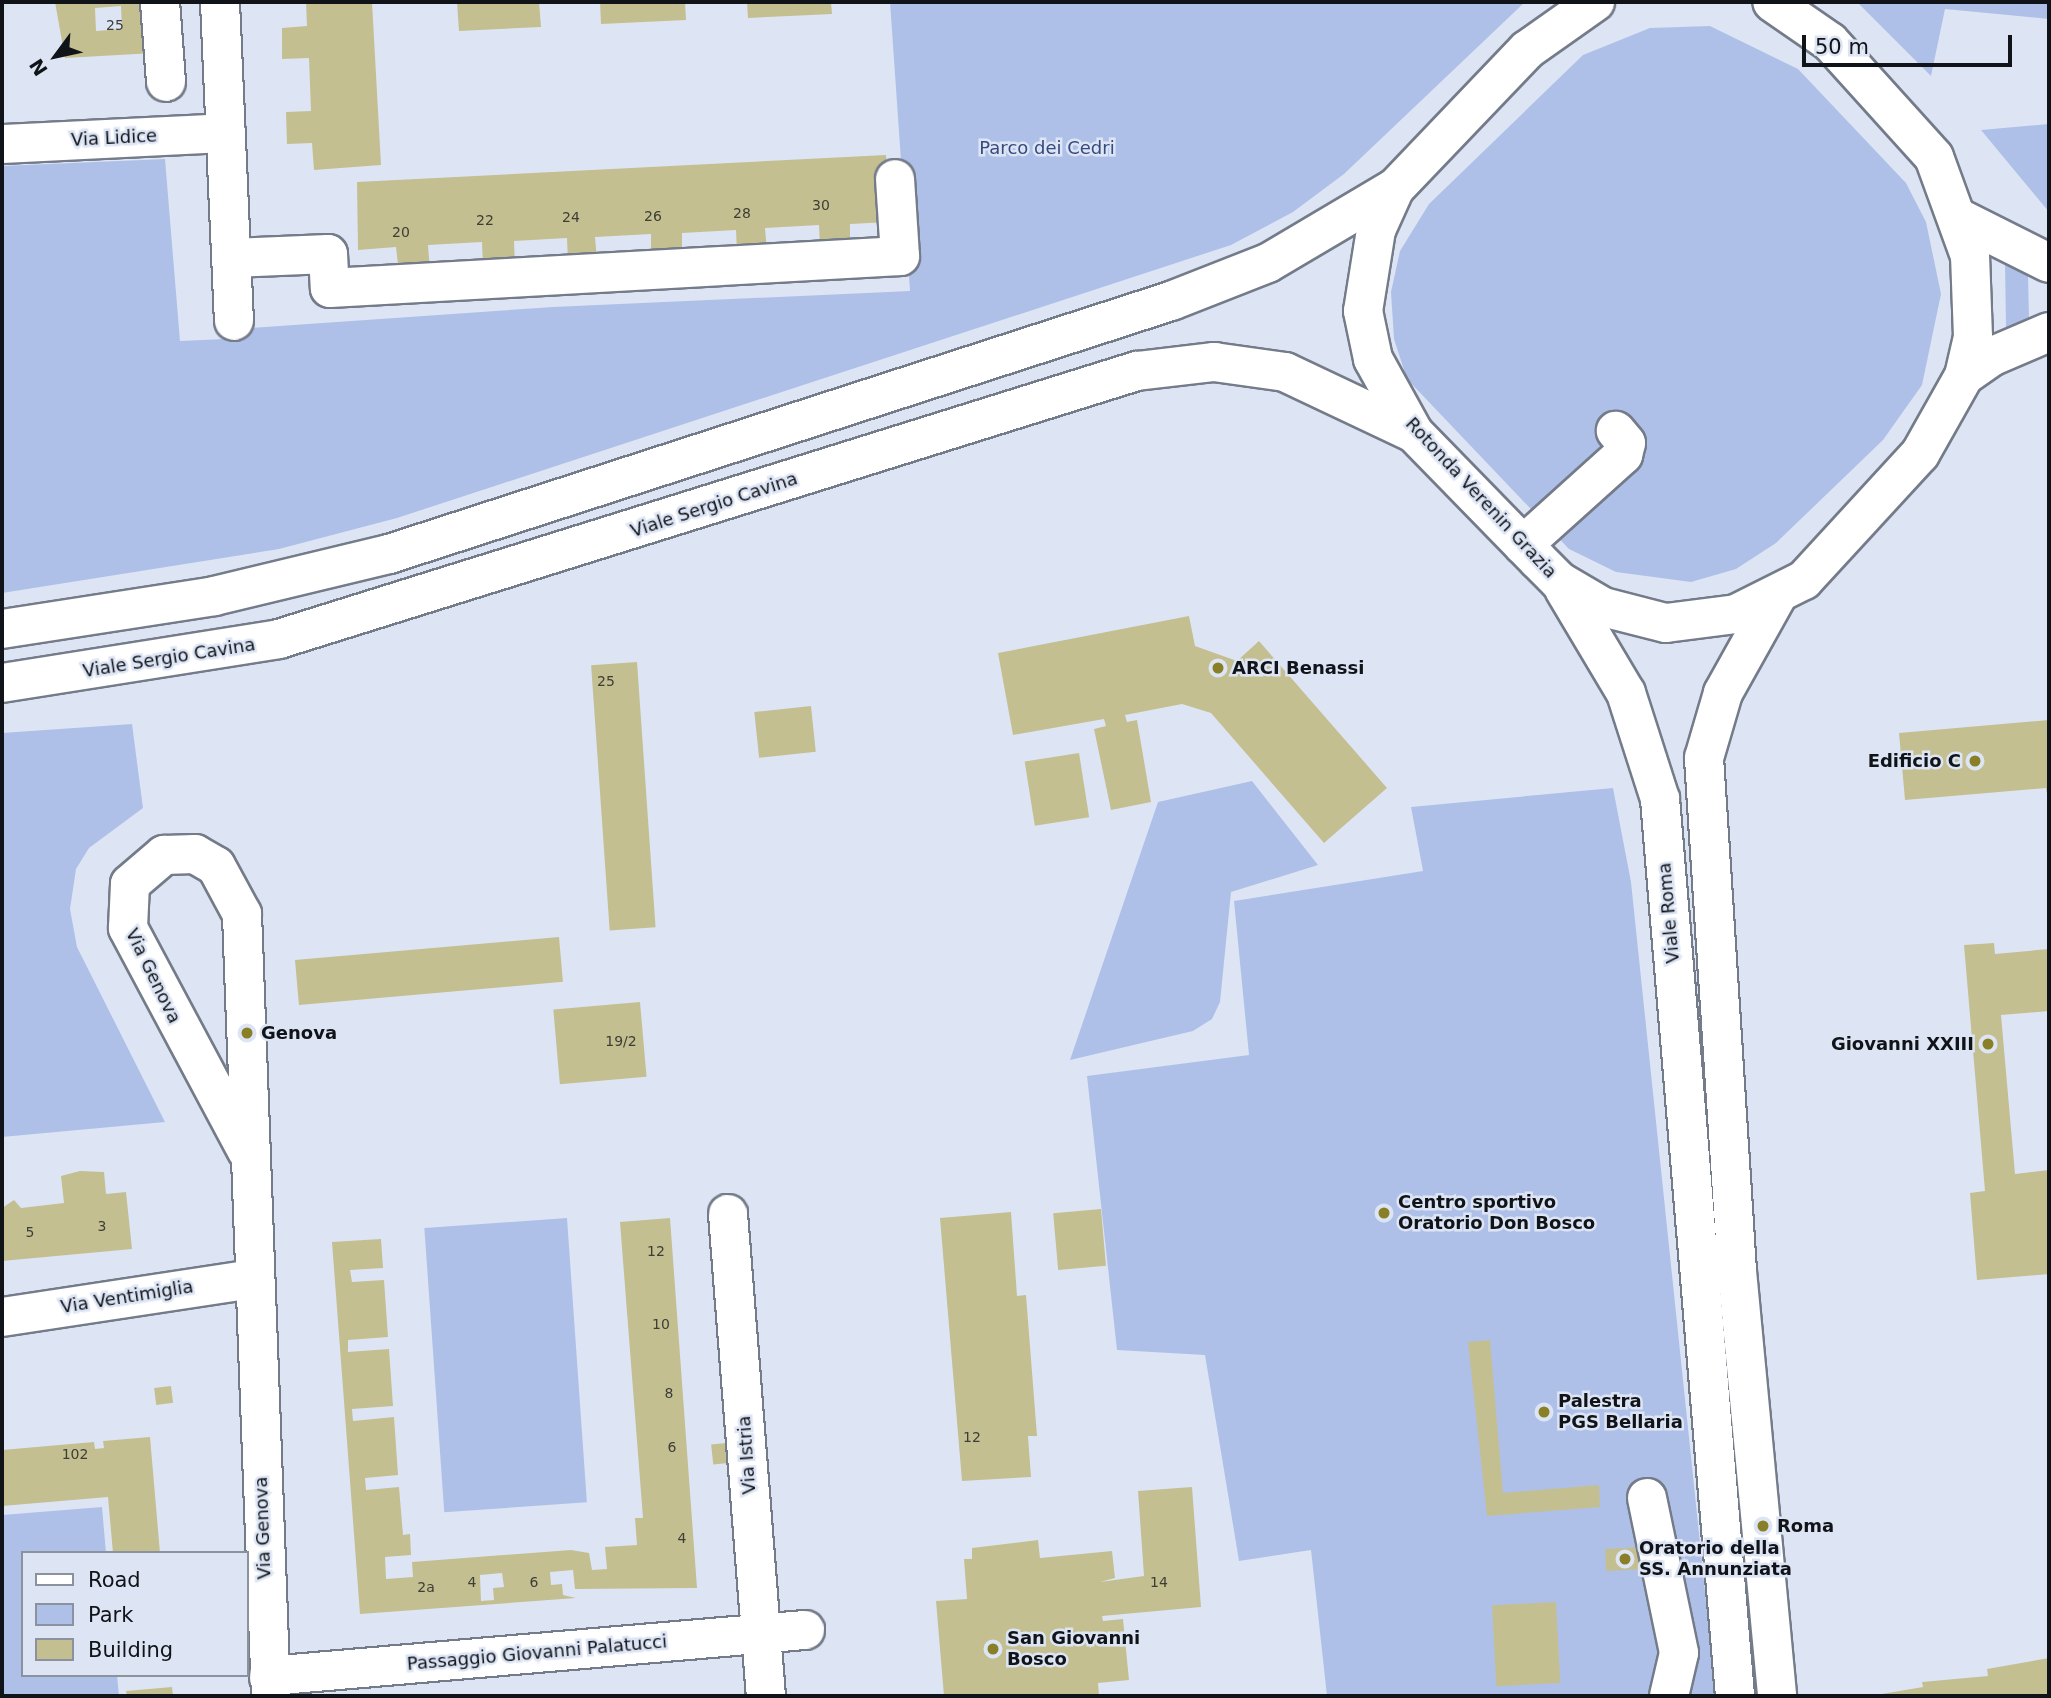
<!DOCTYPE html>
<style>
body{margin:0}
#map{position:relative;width:2051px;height:1698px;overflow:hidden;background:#dde5f5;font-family:"DejaVu Sans",sans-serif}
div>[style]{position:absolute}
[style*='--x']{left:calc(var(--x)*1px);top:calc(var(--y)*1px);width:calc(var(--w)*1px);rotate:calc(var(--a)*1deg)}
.green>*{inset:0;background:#afc0e8;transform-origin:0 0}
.building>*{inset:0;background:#c4bf90;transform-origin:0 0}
.roads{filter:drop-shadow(2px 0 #747b89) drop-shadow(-2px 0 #747b89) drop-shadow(0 2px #747b89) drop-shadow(0 -2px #747b89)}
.minor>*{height:38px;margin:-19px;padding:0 19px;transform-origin:19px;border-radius:19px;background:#fff}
.major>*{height:38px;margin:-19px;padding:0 19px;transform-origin:19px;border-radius:19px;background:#fff}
.dots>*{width:19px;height:19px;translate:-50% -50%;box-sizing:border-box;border:4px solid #dde5f5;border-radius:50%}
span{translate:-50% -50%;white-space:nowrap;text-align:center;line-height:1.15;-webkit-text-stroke:5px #dde5f5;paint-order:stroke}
.number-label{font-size:14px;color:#3d3e36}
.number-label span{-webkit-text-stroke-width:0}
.street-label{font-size:18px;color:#101318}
.park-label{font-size:18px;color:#354a7f}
.poi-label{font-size:18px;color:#101318;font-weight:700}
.left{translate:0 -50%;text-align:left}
.right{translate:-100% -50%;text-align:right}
.frame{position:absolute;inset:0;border:4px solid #101318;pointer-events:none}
.legend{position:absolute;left:21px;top:1551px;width:228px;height:126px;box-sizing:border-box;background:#dde5f5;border:2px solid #8b919d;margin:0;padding:9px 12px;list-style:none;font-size:21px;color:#101318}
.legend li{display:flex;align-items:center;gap:14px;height:35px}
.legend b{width:35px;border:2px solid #8b919d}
.north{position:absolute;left:21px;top:21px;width:70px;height:70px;-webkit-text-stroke:5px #dde5f5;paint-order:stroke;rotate:237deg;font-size:19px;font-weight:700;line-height:28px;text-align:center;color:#101318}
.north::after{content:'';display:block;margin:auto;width:24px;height:32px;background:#101318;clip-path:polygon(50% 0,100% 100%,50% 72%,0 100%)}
.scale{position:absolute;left:1802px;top:35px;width:210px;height:32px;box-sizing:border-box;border:4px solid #101318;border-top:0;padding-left:9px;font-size:21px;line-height:24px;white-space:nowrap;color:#101318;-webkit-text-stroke:5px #dde5f5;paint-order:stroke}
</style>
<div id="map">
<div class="green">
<div style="clip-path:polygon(890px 2px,1525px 2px,1344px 174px,1293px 212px,1231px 245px,397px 518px,279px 549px,2px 593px,2px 166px,165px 159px,180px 341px,224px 339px,250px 328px,553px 307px,910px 291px)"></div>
<div style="clip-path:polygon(1857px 2px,2049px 2px,2049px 19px,1945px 9px,1931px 76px)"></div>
<div style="clip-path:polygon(1710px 26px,1798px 69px,1906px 183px,1926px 222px,1941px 294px,1922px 385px,1883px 440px,1776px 543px,1736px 569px,1691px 582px,1616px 572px,1569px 549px,1407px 379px,1394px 339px,1391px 292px,1400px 251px,1429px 204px,1583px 55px,1650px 28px)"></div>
<div style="clip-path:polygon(2049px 124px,2049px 212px,1981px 130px)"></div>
<div style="clip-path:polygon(2005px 262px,2028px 274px,2029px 319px,2006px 328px)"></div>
<div style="clip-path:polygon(132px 724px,143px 808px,89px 848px,76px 869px,70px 909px,77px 947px,165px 1122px,2px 1137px,2px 733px)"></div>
<div style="clip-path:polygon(1252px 781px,1318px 865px,1231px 892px,1220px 1002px,1212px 1019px,1193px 1031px,1070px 1060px,1158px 802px)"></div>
<div style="clip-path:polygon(1613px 788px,1631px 882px,1716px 1696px,1327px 1696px,1311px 1550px,1239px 1561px,1205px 1355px,1117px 1350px,1087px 1076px,1249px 1055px,1234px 901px,1423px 871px,1411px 807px)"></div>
<div style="left:567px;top:1218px;width:285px;height:143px;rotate:86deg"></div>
<div style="clip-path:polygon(102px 1507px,106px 1553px,23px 1553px,23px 1675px,117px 1675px,119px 1696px,2px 1696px,2px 1515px)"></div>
</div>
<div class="building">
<div style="clip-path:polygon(evenodd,55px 2px,158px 2px,154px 53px,65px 58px,55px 2px,121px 6px,122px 29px,96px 31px,95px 8px,121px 6px)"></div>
<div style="clip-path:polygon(306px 2px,372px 2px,381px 165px,314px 170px,312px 143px,287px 144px,286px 112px,311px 111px,309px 58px,282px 59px,282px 28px,307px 26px)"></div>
<div style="clip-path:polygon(457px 2px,539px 2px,541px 27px,459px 31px)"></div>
<div style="clip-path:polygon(600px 2px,685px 2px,686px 20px,601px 24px)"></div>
<div style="clip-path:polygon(747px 2px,831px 2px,832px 14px,748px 18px)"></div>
<div style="clip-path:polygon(886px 155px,889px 222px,850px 224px,850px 247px,820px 248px,819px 225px,765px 228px,767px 252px,737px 253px,736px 230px,682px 233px,682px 258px,651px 259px,651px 234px,595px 237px,597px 261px,568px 263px,567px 238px,514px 241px,515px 266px,483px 267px,482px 242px,428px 245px,430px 271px,399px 274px,396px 247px,358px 250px,357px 182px)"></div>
<div style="clip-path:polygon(1189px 616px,1195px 646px,1237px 661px,1259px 641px,1387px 788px,1324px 843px,1211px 713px,1182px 704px,1125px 715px,1127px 722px,1137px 720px,1151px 802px,1111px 810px,1094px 729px,1106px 726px,1104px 719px,1013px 735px,998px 653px)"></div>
<div style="left:637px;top:662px;width:266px;height:46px;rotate:86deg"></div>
<div style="left:811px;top:706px;width:46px;height:57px;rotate:84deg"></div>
<div style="clip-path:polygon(2049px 720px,2049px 805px,2046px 788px,1905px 800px,1899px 733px)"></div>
<div style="left:1079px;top:753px;width:65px;height:55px;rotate:81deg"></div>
<div style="left:559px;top:937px;width:45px;height:265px;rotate:85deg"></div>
<div style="clip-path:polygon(1994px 943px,1995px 954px,2049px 949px,2049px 1011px,2001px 1015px,2015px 1174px,2049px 1170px,2049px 1274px,1977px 1280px,1970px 1193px,1985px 1191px,1964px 945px)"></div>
<div style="left:640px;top:1002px;width:75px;height:87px;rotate:85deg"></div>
<div style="clip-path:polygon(80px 1171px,104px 1172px,106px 1194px,126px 1192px,132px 1249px,2px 1261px,2px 1208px,14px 1200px,21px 1208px,64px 1203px,61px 1176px)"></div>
<div style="left:1101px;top:1209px;width:57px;height:48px;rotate:85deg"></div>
<div style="clip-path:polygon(1011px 1212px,1017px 1296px,1026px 1295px,1037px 1436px,1028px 1436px,1031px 1477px,962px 1481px,940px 1218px)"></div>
<div style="clip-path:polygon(evenodd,670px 1218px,697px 1588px,575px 1589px,573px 1570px,550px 1572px,551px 1585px,562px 1584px,563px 1595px,576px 1598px,360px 1614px,332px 1242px,381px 1239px,383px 1268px,350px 1270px,352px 1282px,384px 1280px,388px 1337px,348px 1340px,348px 1352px,389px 1349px,393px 1406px,352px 1409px,353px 1421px,394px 1417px,398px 1475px,365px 1478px,366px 1490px,399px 1487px,403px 1535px,410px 1534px,411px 1555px,385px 1557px,386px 1579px,413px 1577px,412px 1562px,571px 1550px,589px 1553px,592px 1570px,607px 1569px,605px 1547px,637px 1545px,635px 1518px,643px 1518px,620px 1222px,670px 1218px,502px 1573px,504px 1587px,493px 1588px,494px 1600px,481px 1601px,480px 1575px,502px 1573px)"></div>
<div style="clip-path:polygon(1490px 1340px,1503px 1493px,1599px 1485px,1600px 1507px,1487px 1516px,1468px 1342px)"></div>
<div style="left:171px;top:1386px;width:17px;height:17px;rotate:83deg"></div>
<div style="clip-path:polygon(150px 1437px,160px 1553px,113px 1553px,108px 1497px,2px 1506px,2px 1450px,94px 1442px,95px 1449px,104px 1448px,103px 1441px)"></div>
<div style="left:736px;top:1442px;width:20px;height:25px;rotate:84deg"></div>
<div style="clip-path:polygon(1192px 1487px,1201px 1607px,1102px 1616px,1103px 1621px,1123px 1619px,1129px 1680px,1098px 1683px,1099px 1696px,944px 1696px,936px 1601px,967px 1599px,964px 1559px,972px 1559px,972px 1548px,1038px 1540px,1040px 1558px,1112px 1551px,1115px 1578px,1100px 1582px,1144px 1576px,1138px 1491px)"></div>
<div style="left:1643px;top:1547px;width:22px;height:38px;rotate:87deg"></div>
<div style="left:1556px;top:1602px;width:81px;height:64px;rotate:87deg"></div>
<div style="clip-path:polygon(2049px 1658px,2049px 1696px,1870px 1696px,1923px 1687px,1922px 1682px,1988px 1676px,1987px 1669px)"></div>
<div style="clip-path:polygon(172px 1687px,173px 1696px,127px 1696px,126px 1691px)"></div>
</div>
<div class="roads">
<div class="minor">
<div style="--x:160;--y:2;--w:80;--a:85.7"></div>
<div style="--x:220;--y:2;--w:319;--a:87.5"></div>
<div style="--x:2;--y:144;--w:224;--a:-2.8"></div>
<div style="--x:232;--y:258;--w:96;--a:-2.4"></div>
<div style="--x:328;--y:254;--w:34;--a:87"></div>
<div style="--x:330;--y:288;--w:571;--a:-3.21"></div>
<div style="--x:900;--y:256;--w:77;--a:-93.7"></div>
<div style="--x:1523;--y:545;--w:135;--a:-42"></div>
<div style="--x:1623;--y:455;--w:12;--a:-76"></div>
<div style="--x:1626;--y:443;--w:16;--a:-130"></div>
<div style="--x:247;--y:1151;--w:253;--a:-118.1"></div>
<div style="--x:128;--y:928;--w:44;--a:-87.4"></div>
<div style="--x:130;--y:884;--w:45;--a:-40.5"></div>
<div style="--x:164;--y:855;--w:31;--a:-2"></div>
<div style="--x:195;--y:854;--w:24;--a:30"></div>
<div style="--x:216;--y:866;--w:55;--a:61.6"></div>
<div style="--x:242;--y:914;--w:783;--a:87.88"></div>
<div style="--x:728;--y:1214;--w:483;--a:85.5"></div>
<div style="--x:2;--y:1317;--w:253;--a:-8.6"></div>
<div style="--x:1647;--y:1498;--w:158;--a:78.3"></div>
<div style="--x:1679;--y:1653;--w:44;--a:103.1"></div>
<div style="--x:269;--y:1676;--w:538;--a:-4.91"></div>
</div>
<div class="major">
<div style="--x:1595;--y:2;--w:83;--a:144.8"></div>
<div style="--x:1527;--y:50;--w:191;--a:133.7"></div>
<div style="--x:1395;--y:188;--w:46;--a:114.3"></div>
<div style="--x:1376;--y:230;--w:82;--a:99.1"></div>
<div style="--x:1363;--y:311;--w:49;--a:78.2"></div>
<div style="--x:1373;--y:359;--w:85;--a:61"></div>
<div style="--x:1414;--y:433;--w:177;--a:45.7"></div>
<div style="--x:1538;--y:560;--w:30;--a:45"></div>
<div style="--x:1559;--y:581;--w:51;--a:30.6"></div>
<div style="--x:1603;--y:607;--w:65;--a:14.3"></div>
<div style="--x:1666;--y:623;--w:71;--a:-7.3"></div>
<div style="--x:1736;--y:614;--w:76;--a:-26.6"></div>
<div style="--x:1804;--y:580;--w:171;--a:-47.4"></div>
<div style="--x:1920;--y:454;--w:90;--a:-60.6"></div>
<div style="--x:1964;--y:376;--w:40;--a:-77"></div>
<div style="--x:1973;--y:337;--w:81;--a:-92.1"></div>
<div style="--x:1970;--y:256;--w:105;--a:-110"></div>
<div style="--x:1934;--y:157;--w:155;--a:-132.1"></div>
<div style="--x:1830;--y:42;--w:70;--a:-145.4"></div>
<div style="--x:1961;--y:219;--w:98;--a:26.6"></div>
<div style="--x:1964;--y:376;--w:35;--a:-35"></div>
<div style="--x:1993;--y:356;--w:61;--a:-23.2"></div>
<div style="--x:1564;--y:589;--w:121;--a:59.2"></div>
<div style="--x:1626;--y:693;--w:111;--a:72.2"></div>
<div style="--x:1660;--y:799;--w:900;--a:85.22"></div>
<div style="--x:1776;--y:598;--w:109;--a:119.2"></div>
<div style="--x:1723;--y:693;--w:68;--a:106.3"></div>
<div style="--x:1704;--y:758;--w:514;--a:86.32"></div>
<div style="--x:1737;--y:1271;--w:427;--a:84.6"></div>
<div style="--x:2;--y:629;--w:215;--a:-8.8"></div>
<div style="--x:214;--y:596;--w:180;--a:-13.5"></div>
<div style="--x:389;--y:554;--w:822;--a:-17.93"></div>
<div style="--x:1171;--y:301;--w:104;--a:-21.4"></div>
<div style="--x:1268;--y:263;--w:147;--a:-30.6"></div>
<div style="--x:2;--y:683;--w:280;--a:-9"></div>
<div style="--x:279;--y:639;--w:899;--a:-17.35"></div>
<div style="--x:1137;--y:371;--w:78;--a:-6.7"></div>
<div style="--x:1214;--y:362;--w:72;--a:8"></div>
<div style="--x:1285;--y:372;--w:138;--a:25.3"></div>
</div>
</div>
<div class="dots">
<div style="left:1218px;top:668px;background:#897f26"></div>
<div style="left:1975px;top:761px;background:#897f26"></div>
<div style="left:247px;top:1033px;background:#897f26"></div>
<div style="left:1988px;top:1044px;background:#897f26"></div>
<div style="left:1384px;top:1213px;background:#897f26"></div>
<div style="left:1544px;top:1412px;background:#897f26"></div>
<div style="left:1763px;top:1526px;background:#897f26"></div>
<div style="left:1625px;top:1559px;background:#897f26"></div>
<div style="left:993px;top:1649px;background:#897f26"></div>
</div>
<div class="number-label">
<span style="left:115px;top:25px">25</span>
<span style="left:821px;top:205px">30</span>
<span style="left:742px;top:213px">28</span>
<span style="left:653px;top:216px">26</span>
<span style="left:571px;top:217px">24</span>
<span style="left:485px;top:220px">22</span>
<span style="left:401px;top:232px">20</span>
<span style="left:606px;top:681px">25</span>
<span style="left:621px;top:1041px">19/2</span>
<span style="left:102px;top:1226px">3</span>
<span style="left:30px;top:1232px">5</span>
<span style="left:656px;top:1251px">12</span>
<span style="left:661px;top:1324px">10</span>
<span style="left:669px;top:1393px">8</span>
<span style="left:972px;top:1437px">12</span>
<span style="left:672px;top:1447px">6</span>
<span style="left:75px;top:1454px">102</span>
<span style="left:682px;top:1538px">4</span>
<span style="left:472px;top:1582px">4</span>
<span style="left:534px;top:1582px">6</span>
<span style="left:1159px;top:1582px">14</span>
<span style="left:426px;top:1587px">2a</span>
</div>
<div class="street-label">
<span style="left:114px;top:138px;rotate:-3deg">Via Lidice</span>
<span style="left:1481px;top:498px;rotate:47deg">Rotonda Verenin Grazia</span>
<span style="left:714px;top:505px;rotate:-18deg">Viale Sergio Cavina</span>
<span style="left:169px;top:658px;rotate:-9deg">Viale Sergio Cavina</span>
<span style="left:1669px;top:913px;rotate:-95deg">Viale Roma</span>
<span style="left:153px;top:976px;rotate:64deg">Via Genova</span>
<span style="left:127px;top:1297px;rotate:-9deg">Via Ventimiglia</span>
<span style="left:747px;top:1455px;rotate:-94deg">Via Istria</span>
<span style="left:263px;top:1528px;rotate:-92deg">Via Genova</span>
<span style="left:537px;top:1653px;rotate:-5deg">Passaggio Giovanni Palatucci</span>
</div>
<div class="park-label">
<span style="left:1047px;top:148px">Parco dei Cedri</span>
</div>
<div class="poi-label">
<span class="left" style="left:1232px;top:668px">ARCI Benassi</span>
<span class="right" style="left:1961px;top:761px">Edificio C</span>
<span class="left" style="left:261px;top:1033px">Genova</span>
<span class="right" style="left:1974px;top:1044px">Giovanni XXIII</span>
<span class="left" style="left:1398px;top:1213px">Centro sportivo<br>Oratorio Don Bosco</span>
<span class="left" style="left:1558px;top:1412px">Palestra<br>PGS Bellaria</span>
<span class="left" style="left:1777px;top:1526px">Roma</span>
<span class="left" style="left:1639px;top:1559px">Oratorio della<br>SS. Annunziata</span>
<span class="left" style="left:1007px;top:1649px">San Giovanni<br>Bosco</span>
</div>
<div class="frame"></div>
<ul class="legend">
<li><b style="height:9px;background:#fff"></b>Road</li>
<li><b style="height:19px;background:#afc0e8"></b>Park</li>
<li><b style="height:19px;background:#c4bf90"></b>Building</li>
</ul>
<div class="north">N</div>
<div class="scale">50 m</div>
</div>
